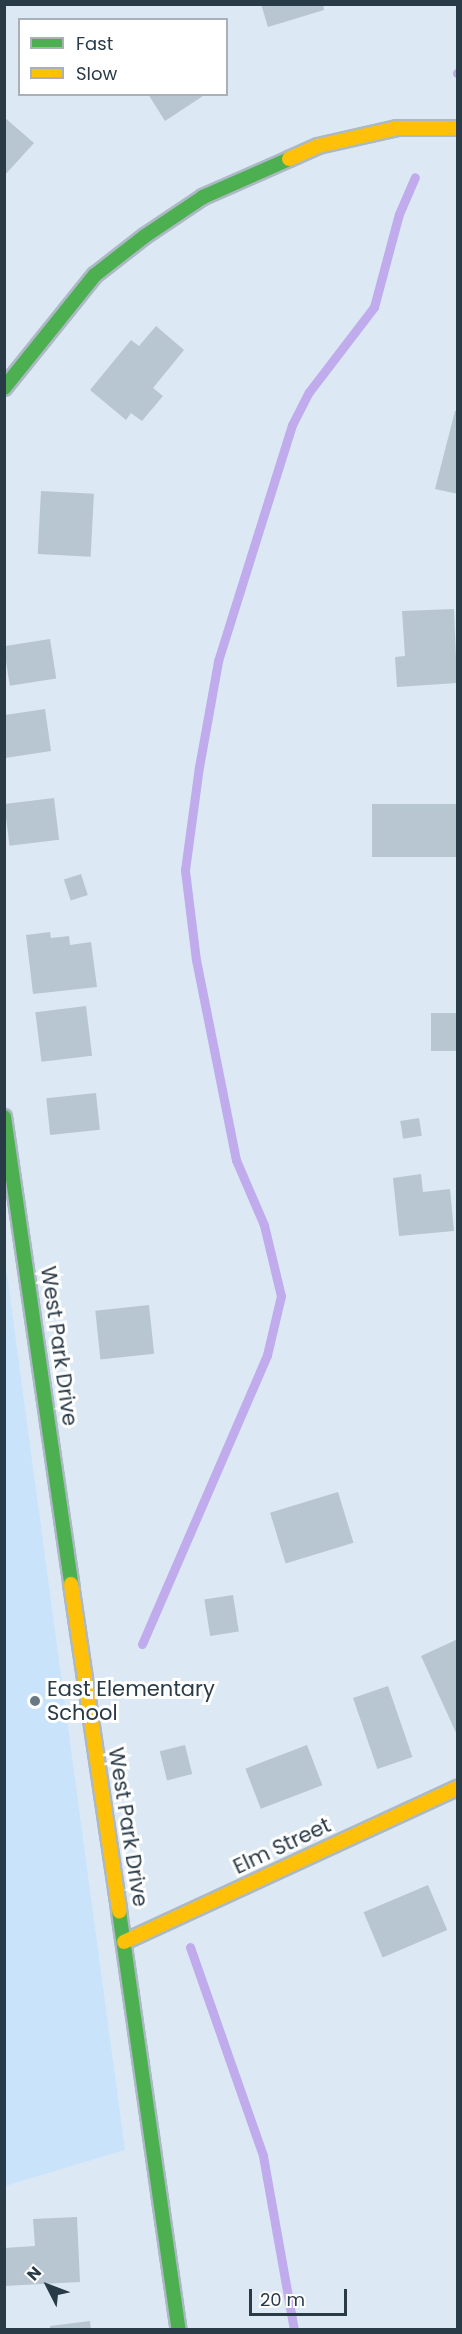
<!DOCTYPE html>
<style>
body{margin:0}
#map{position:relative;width:462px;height:2334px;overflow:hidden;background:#dce9f4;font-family:Poppins,sans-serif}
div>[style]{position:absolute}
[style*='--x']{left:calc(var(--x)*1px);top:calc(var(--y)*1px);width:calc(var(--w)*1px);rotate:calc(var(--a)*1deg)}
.built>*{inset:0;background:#c9e4fa}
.stream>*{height:9px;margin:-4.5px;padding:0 4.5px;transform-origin:4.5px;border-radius:4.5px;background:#c0abec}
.building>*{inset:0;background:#b8c6d1;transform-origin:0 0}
.roads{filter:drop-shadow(2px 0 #acb9c4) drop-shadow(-2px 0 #acb9c4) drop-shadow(0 2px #acb9c4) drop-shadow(0 -2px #acb9c4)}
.fast>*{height:14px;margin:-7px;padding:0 7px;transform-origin:7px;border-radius:7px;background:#4caf50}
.slow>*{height:14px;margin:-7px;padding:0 7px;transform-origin:7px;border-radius:7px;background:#ffc107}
.dots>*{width:16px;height:16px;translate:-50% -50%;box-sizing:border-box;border:3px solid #fff;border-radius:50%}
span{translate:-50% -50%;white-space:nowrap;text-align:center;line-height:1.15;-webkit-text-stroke:6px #fff;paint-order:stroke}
.street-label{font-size:21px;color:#2a3b48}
.poi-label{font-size:21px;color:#2a3b48}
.left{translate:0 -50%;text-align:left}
.frame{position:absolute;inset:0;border:6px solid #2a3b48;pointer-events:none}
.legend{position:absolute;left:18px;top:18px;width:210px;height:78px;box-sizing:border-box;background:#fff;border:2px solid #aab1b6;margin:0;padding:8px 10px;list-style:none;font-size:18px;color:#2a3b48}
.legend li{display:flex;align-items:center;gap:12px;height:30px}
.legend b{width:30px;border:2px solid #aab1b6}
.north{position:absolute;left:18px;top:2256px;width:60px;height:60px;-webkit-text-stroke:4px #fff;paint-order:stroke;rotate:312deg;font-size:16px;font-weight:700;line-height:24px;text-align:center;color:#2a3b48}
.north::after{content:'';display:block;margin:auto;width:21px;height:27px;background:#2a3b48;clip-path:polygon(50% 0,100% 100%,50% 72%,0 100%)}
.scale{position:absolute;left:249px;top:2289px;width:98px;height:27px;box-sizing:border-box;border:3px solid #2a3b48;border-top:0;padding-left:8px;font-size:18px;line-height:21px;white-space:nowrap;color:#2a3b48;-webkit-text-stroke:4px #fff;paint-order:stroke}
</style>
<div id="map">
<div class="built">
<div style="clip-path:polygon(4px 1252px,125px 2150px,5px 2186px,4px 2186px)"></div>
</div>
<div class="stream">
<div style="--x:457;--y:73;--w:1;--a:0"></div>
<div style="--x:142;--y:1644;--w:315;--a:-66.6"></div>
<div style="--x:267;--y:1355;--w:61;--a:-76.7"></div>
<div style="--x:281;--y:1296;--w:73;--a:-103.5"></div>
<div style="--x:264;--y:1225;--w:71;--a:-113.3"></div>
<div style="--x:236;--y:1160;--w:204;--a:-101.3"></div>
<div style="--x:196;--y:960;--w:91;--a:-97"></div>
<div style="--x:185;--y:870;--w:104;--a:-82.3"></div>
<div style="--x:199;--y:767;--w:108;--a:-79.8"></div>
<div style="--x:218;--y:661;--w:247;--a:-72.6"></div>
<div style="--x:292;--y:425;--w:37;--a:-63"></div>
<div style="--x:309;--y:392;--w:107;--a:-52.6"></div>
<div style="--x:374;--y:307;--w:96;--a:-75"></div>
<div style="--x:399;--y:214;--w:40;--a:-66.6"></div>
<div style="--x:190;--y:1947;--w:221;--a:70.7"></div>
<div style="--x:263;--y:2156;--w:177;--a:79.9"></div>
</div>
<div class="building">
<div style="clip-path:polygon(261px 4px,323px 4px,324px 10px,268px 27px)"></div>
<div style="clip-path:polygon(148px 94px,206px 94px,165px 121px)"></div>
<div style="clip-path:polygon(4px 117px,34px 143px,4px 176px)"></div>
<div style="clip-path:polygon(156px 326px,184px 350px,153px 388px,163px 396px,142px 421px,131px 413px,126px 420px,90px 390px,131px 340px,139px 346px)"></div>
<div style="clip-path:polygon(455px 411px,458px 411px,458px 494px,435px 489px)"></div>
<div style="left:41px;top:491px;width:53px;height:63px;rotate:3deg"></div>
<div style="clip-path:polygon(454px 609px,457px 683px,397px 687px,395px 657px,405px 656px,402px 611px)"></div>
<div style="left:50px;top:639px;width:40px;height:47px;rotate:81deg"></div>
<div style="clip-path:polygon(45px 709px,51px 751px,5px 758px,5px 715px)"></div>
<div style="left:54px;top:798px;width:42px;height:50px;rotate:83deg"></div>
<div style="left:458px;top:804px;width:53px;height:86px;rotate:90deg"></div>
<div style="left:81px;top:874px;width:22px;height:18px;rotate:72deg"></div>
<div style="clip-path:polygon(50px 932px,51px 938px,69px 936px,70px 945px,91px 942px,97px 987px,33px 994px,26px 935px)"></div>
<div style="left:86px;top:1006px;width:50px;height:51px;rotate:83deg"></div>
<div style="left:431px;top:1013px;width:27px;height:38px"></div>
<div style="left:96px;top:1093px;width:37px;height:50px;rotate:84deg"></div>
<div style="left:419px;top:1118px;width:18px;height:19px;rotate:81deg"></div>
<div style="clip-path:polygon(421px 1174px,423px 1192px,450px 1189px,454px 1231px,399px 1236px,393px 1178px)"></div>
<div style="left:149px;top:1305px;width:49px;height:54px;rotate:84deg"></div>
<div style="left:338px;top:1492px;width:53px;height:71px;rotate:73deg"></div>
<div style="left:233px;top:1595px;width:37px;height:29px;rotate:81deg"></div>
<div style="clip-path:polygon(458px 1639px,458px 1737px,421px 1656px)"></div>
<div style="left:388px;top:1686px;width:75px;height:37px;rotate:71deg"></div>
<div style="left:185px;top:1745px;width:30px;height:26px;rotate:76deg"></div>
<div style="left:307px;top:1745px;width:43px;height:66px;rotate:69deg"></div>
<div style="left:428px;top:1885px;width:49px;height:70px;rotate:67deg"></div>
<div style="clip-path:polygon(77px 2217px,80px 2282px,4px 2286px,4px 2248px,35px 2246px,33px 2219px)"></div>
<div style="clip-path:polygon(90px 2321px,91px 2330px,50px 2330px,50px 2326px)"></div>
</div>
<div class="roads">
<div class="fast">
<div style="--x:4;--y:388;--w:145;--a:-51.2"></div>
<div style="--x:95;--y:275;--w:63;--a:-38"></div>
<div style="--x:145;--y:236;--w:70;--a:-33.9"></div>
<div style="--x:203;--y:197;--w:94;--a:-23.8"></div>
<div style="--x:4;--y:1117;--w:472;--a:81.8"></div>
<div style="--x:119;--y:1911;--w:423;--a:81.9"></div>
</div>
<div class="slow">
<div style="--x:289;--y:159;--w:32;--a:-24"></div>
<div style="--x:318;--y:146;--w:81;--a:-12.8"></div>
<div style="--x:397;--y:128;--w:61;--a:0"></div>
<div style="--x:71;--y:1584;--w:331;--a:81.6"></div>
<div style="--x:124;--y:1942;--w:368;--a:-24.8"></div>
</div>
</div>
<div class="dots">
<div style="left:35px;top:1701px;background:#687884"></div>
</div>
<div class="street-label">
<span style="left:59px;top:1346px;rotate:82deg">West Park Drive</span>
<span style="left:128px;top:1827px;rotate:81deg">West Park Drive</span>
<span style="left:282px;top:1846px;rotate:-25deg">Elm Street</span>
</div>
<div class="poi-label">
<span class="left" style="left:47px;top:1701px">East Elementary<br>School</span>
</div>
<div class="frame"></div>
<ul class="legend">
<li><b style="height:8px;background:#4caf50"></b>Fast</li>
<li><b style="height:8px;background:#ffc107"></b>Slow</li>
</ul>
<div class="north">N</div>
<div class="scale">20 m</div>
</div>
